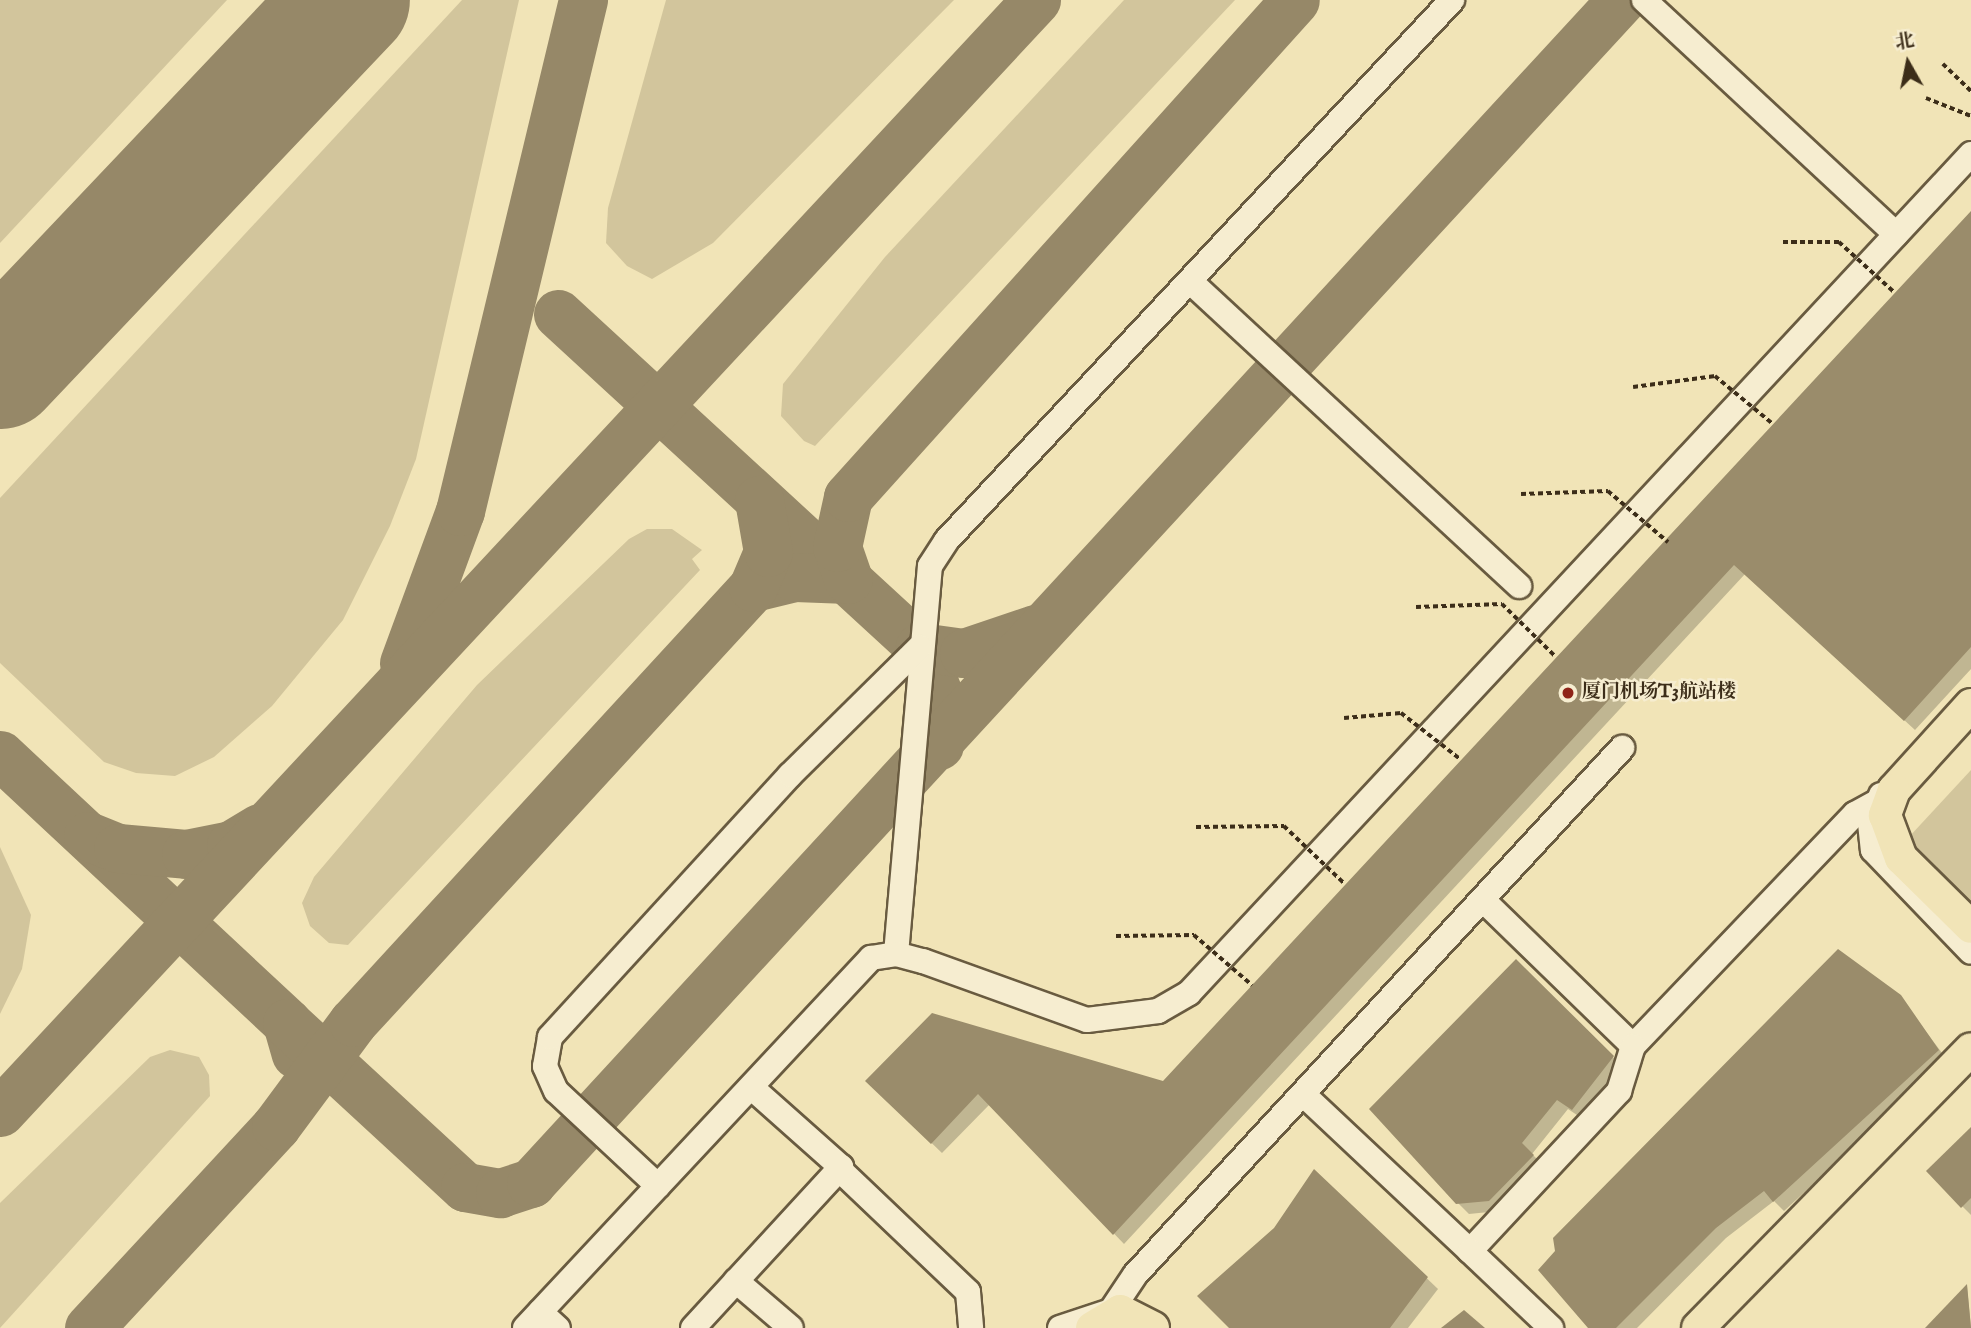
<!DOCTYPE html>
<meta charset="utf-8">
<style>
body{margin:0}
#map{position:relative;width:1971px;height:1328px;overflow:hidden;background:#f1e4b7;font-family:"IM FELL English","Noto Serif SC",serif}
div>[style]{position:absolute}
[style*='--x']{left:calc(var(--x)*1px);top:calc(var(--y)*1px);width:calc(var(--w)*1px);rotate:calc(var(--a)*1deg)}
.green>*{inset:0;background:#d2c59c}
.shadow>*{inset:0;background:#0003}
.taxiway>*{height:49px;margin:-24.5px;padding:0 24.5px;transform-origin:24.5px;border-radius:24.5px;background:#968868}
.runway>*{height:122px;margin:-61px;padding:0 61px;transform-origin:61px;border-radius:61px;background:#968868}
.building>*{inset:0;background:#9a8c6b}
.path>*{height:3.5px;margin-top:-1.75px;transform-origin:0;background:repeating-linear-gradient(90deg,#3c2d19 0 5px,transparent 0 8.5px)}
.roads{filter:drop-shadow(2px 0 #695b40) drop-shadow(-2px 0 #695b40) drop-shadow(0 2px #695b40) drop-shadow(0 -2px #695b40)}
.minor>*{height:24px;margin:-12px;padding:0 12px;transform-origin:12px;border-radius:12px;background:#f6edd0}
.major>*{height:32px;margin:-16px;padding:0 16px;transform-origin:16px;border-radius:16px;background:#f1e4b7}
.path-bridge>*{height:3.5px;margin-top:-1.75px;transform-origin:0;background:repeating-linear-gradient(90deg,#3c2d19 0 5px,transparent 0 8.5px)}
.dots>*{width:19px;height:19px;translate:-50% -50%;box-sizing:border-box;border:4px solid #f6edd0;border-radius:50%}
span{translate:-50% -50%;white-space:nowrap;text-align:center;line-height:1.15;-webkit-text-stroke:5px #f6edd0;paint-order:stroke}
.poi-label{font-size:19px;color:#3c2d19;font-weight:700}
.left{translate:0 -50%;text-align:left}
.north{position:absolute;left:1873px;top:28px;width:70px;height:70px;-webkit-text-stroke:5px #f6edd0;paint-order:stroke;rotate:351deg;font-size:19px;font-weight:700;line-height:28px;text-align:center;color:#3c2d19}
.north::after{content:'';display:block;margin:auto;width:24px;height:32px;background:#3c2d19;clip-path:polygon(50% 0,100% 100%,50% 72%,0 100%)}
</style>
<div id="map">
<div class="green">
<div style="clip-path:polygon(0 0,227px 0,0 243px)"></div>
<div style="clip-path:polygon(462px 0,519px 0,416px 459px,390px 526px,343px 620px,272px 706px,214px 757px,175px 776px,136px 773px,104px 762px,0 663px,0 498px)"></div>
<div style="clip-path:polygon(666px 0,954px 0,713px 243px,652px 279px,627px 266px,606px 243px,608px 208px)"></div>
<div style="clip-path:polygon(1124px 0,1235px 0,815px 446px,804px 441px,781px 416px,783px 384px,885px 257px)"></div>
<div style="clip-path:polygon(647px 529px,672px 529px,702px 550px,692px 559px,700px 570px,348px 945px,329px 943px,310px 926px,302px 903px,314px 877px,477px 685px,629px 539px)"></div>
<div style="clip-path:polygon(1971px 770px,1971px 915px,1912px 861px,1909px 837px)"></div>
<div style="clip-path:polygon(0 847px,31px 915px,22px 969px,0 1014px)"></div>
<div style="clip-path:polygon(170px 1050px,199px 1057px,209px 1075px,210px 1096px,0 1328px,0 1203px,150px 1057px)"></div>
</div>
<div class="shadow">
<div style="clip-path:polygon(1971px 213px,1971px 669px,1915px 730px,1745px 574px,1124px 1244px,990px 1104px,942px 1153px,867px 1081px,1164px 1083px)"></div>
<div style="clip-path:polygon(1516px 961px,1624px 1068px,1583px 1119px,1568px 1109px,1532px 1154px,1544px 1166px,1499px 1211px,1469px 1214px,1458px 1203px)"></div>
<div style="clip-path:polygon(1900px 997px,1948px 1061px,1784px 1211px,1774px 1201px,1726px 1238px,1637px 1328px,1591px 1328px)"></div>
<div style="clip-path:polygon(1971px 1129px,1971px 1215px,1962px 1206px)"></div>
<div style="clip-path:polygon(1315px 1171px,1438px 1289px,1408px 1328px,1232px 1328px,1276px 1229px)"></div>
<div style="clip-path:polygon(1967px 1287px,1971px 1328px,1927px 1328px)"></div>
</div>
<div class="taxiway">
<div style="--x:558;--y:314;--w:492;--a:42.6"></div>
<div style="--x:753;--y:587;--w:43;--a:-13.4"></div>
<div style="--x:795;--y:577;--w:53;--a:2.2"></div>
<div style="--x:848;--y:579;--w:34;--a:-109"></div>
<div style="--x:837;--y:547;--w:51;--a:-77.6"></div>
<div style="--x:848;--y:497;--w:668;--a:-48.03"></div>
<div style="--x:404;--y:663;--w:162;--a:-69.8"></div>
<div style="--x:460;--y:511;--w:526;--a:-76.47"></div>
<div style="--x:939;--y:745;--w:49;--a:-90"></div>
<div style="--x:939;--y:696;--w:53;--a:-111.2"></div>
<div style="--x:920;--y:647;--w:44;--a:7.8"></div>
<div style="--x:964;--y:653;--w:75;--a:-18.7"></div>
<div style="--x:0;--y:755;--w:393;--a:43"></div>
<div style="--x:287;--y:1023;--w:32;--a:74"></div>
<div style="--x:88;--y:836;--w:32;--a:22"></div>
<div style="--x:118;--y:848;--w:68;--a:5"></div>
<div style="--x:186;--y:854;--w:46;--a:-11.3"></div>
<div style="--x:231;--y:845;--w:33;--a:-31"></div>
<div style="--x:287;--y:1023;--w:242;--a:42.7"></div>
<div style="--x:465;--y:1187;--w:36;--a:10"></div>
<div style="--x:500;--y:1193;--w:33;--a:-18"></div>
<div style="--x:531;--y:1183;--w:1609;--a:-47.34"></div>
<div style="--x:0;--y:1112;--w:1520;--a:-47.03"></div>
<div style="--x:89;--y:1328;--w:275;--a:-47.2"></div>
<div style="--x:276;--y:1126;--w:129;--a:-53.5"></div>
<div style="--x:353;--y:1022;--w:591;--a:-47.4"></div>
<div style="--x:753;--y:587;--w:38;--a:-67"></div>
<div style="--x:768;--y:552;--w:53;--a:-99.8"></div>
</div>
<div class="runway">
<div style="--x:0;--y:368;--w:507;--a:-46.52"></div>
</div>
<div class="building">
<div style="clip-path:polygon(1971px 211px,1971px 647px,1904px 721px,1734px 565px,1113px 1235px,978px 1094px,931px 1144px,865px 1081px,932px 1013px,1163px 1081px)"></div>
<div style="clip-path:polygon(1838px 949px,1901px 995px,1939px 1050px,1773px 1202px,1764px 1191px,1716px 1228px,1616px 1328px,1588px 1328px,1538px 1270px,1555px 1251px,1553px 1238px)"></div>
<div style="clip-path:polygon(1516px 959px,1614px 1056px,1572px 1110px,1557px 1100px,1522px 1143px,1534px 1155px,1489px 1201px,1456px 1204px,1369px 1109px)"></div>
<div style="clip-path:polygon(1971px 1127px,1971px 1198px,1961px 1208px,1926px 1171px)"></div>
<div style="clip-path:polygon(1314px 1169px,1428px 1277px,1390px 1328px,1229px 1328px,1197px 1296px,1274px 1228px)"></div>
<div style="clip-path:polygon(1967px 1284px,1971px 1328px,1925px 1328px)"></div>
<div style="clip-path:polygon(1464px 1310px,1485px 1328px,1441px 1328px)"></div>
</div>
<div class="path">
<div style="--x:1943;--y:64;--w:39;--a:44"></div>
<div style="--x:1926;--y:98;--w:48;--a:21.8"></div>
</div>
<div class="roads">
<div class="minor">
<div style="--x:1644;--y:0;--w:344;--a:42.9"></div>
<div style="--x:1192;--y:283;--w:446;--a:42.8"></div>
<div style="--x:1881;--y:795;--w:30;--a:111"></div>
<div style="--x:1870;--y:823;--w:27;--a:84"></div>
<div style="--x:1873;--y:850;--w:141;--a:46.1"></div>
<div style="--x:1484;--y:901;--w:208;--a:44.2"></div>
<div style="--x:1633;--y:1046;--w:321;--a:-46.3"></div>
<div style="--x:1855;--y:814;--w:25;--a:-29"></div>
<div style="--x:896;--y:954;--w:389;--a:-85"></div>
<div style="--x:930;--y:566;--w:30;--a:-57"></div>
<div style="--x:946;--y:541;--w:741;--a:-46.91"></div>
<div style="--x:1305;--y:1096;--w:226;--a:43.2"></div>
<div style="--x:1470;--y:1251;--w:219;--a:-47"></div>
<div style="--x:1619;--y:1091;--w:47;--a:-72.7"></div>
<div style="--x:839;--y:1169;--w:178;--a:43.6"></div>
<div style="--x:968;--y:1292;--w:36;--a:85"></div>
<div style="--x:658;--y:1186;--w:139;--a:-137"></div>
<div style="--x:556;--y:1091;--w:27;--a:-114"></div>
<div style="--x:545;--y:1066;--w:29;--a:-80"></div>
<div style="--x:550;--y:1037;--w:355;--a:-47.5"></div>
<div style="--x:790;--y:775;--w:182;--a:-44.6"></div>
<div style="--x:1470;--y:1251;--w:112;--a:43.5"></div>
<div style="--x:736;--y:1281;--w:72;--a:40.5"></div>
<div style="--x:540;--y:1312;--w:24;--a:42"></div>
<div style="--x:525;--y:1328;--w:507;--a:-46.92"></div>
<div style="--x:871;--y:958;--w:25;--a:-9"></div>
<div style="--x:896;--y:954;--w:28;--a:15"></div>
<div style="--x:923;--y:961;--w:174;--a:19.8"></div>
<div style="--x:1087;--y:1020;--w:72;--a:-7.2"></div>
<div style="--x:1158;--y:1011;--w:36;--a:-30"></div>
<div style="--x:1189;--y:993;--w:1147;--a:-47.01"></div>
<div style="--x:693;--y:1328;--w:219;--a:-47.4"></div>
<div style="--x:841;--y:1167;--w:120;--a:-138.4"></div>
<div style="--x:1060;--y:1328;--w:54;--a:-18.4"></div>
<div style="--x:1111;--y:1311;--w:43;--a:-56.3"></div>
<div style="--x:1135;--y:1275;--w:718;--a:-47.26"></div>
</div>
<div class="major">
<div style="--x:1971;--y:705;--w:115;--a:132.2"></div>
<div style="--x:1894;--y:790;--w:27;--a:110"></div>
<div style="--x:1885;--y:815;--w:46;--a:69.6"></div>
<div style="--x:1901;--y:858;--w:98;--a:44.6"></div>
<div style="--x:1092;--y:1328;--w:33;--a:-31"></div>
<div style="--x:1120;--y:1311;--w:37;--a:27"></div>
<div style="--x:1698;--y:1328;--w:390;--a:-45.6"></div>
</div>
</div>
<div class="path-bridge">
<div style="--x:1783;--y:242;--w:56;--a:0"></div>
<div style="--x:1839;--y:242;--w:76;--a:42.3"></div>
<div style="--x:1633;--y:387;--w:83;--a:-7.6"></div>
<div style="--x:1715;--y:376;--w:75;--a:39.6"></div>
<div style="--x:1521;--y:494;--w:87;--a:-2"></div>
<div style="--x:1608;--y:491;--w:79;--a:40.4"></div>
<div style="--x:1416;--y:607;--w:86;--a:-2"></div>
<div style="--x:1502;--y:604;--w:76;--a:44.5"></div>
<div style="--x:1344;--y:718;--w:57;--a:-5"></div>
<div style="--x:1401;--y:713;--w:75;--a:37.9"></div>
<div style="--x:1196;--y:827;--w:88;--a:-0.7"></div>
<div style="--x:1284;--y:826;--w:84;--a:43.6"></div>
<div style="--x:1116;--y:936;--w:78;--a:-0.7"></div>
<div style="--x:1194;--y:935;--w:77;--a:40.8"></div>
</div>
<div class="dots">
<div style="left:1568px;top:693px;background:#8f2418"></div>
</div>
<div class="poi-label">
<span class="left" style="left:1582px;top:693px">厦门机场T3航站楼</span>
</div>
<div class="north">北</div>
</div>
